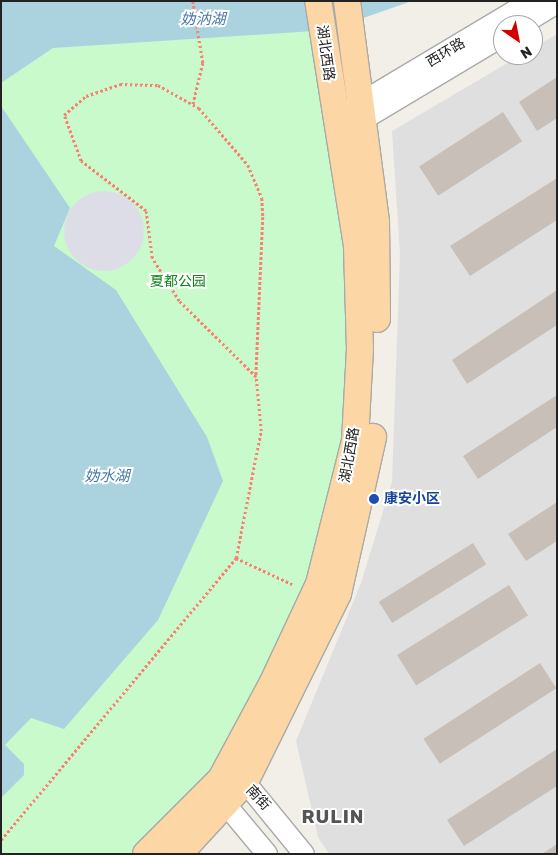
<!DOCTYPE html>
<meta charset="utf-8">
<style>
body{margin:0}
#map{position:relative;width:558px;height:855px;overflow:hidden;background:#f2efe9;font-family:Rubik,"Noto Sans SC",sans-serif}
div>[style]{position:absolute}
[style*='--x']{left:calc(var(--x)*1px);top:calc(var(--y)*1px);width:calc(var(--w)*1px);rotate:calc(var(--a)*1deg)}
.residential>*{inset:0;background:#e0dfdf}
.park>*{inset:0;background:#c8facc}
.plaza>*{inset:0;background:#dddde8}
.round{border-radius:50%}
.water>*{inset:0;background:#aad3df}
.building>*{inset:0;background:#c7bfb8;transform-origin:0 0}
.path>*{height:2.5px;margin-top:-1.25px;transform-origin:0;background:repeating-linear-gradient(90deg,#fa8072 0 2.5px,transparent 0 5px)}
.roads{filter:drop-shadow(1px 0 #a9a9a9) drop-shadow(-1px 0 #a9a9a9) drop-shadow(0 1px #a9a9a9) drop-shadow(0 -1px #a9a9a9)}
.tertiary>*{height:20px;margin:-10px;padding:0 10px;transform-origin:10px;border-radius:10px;background:#fff}
.primary>*{height:26px;margin:-13px;padding:0 13px;transform-origin:13px;border-radius:13px;background:#fcd6a4}
.dots>*{width:14px;height:14px;translate:-50% -50%;box-sizing:border-box;border:2px solid #fff;border-radius:50%}
span{translate:-50% -50%;white-space:nowrap;text-align:center;line-height:1.15;-webkit-text-stroke:4px #fff;paint-order:stroke}
.street-label{font-size:14px;color:#222}
.park-label{font-size:14px;color:#0c8416}
.transit-label{font-size:14px;color:#164399;font-weight:700}
.left{translate:0 -50%;text-align:left}
.water-label{font-size:15px;color:#4a7aab;font-style:italic}
.district-label{font-size:19px;color:#555;font-weight:700;letter-spacing:1px}
.frame{position:absolute;inset:0;border:2px solid #222;pointer-events:none}
.north{position:absolute;left:493px;top:15px;width:50px;height:50px;box-sizing:border-box;background:#fff;border:1px solid #a7a7a7;border-radius:50%;rotate:147deg;font-size:14px;font-weight:700;line-height:20px;text-align:center;color:#222}
.north::after{content:'';display:block;margin:auto;width:18px;height:22px;background:#d40000;clip-path:polygon(50% 0,100% 100%,50% 72%,0 100%)}
</style>
<div id="map">
<div class="residential">
<div style="clip-path:polygon(557px 34px,557px 854px,329px 854px,318px 837px,296px 741px,361px 583px,392px 482px,400px 254px,392px 131px,521px 55px,533px 55px,533px 48px)"></div>
</div>
<div class="park">
<div style="clip-path:polygon(1px 1px,318px 1px,357px 246px,343px 441px,309px 580px,221px 779px,146px 854px,1px 854px)"></div>
</div>
<div class="plaza">
<div class="round" style="left:64px;top:191px;width:80px;height:80px"></div>
</div>
<div class="water">
<div style="clip-path:polygon(1px 1px,412px 1px,329px 30px,53px 48px,1px 83px)"></div>
<div style="clip-path:polygon(1px 106px,70px 208px,54px 246px,116px 290px,207px 437px,223px 481px,158px 620px,64px 729px,31px 718px,5px 745px,24px 764px,24px 775px,1px 798px)"></div>
</div>
<div class="building">
<div style="clip-path:polygon(557px 77px,557px 118px,537px 131px,519px 102px)"></div>
<div style="left:503px;top:112px;width:35px;height:100px;rotate:57deg"></div>
<div style="clip-path:polygon(557px 178px,557px 220px,470px 276px,450px 246px)"></div>
<div style="clip-path:polygon(557px 290px,557px 325px,467px 384px,452px 360px)"></div>
<div style="clip-path:polygon(557px 395px,557px 427px,478px 479px,463px 456px)"></div>
<div style="clip-path:polygon(557px 502px,557px 541px,526px 561px,508px 534px)"></div>
<div style="left:473px;top:543px;width:25px;height:111px;rotate:58deg"></div>
<div style="left:509px;top:585px;width:36px;height:132px;rotate:58deg"></div>
<div style="left:540px;top:663px;width:30px;height:139px;rotate:57deg"></div>
<div style="clip-path:polygon(557px 749px,557px 786px,464px 846px,447px 820px)"></div>
<div style="clip-path:polygon(557px 844px,557px 854px,542px 854px)"></div>
</div>
<div class="path">
<div style="--x:193;--y:1;--w:63;--a:80.8"></div>
<div style="--x:203;--y:63;--w:43;--a:103.4"></div>
<div style="--x:236;--y:558;--w:129;--a:-78.9"></div>
<div style="--x:261;--y:431;--w:54;--a:-95.3"></div>
<div style="--x:256;--y:377;--w:108;--a:-135.4"></div>
<div style="--x:179;--y:301;--w:51;--a:-122.1"></div>
<div style="--x:152;--y:258;--w:47;--a:-97.3"></div>
<div style="--x:146;--y:211;--w:82;--a:-142.4"></div>
<div style="--x:81;--y:161;--w:49;--a:-110.3"></div>
<div style="--x:64;--y:115;--w:29;--a:-41"></div>
<div style="--x:86;--y:96;--w:36;--a:-19"></div>
<div style="--x:120;--y:84;--w:38;--a:2"></div>
<div style="--x:158;--y:85;--w:47;--a:29.3"></div>
<div style="--x:199;--y:108;--w:75;--a:49.3"></div>
<div style="--x:248;--y:165;--w:36;--a:67"></div>
<div style="--x:262;--y:198;--w:19;--a:87"></div>
<div style="--x:263;--y:217;--w:160;--a:92.5"></div>
<div style="--x:1;--y:840;--w:367;--a:-50.2"></div>
<div style="--x:236;--y:558;--w:62;--a:24.9"></div>
</div>
<div class="roads">
<div class="tertiary">
<div style="--x:521;--y:25;--w:42;--a:-31.4"></div>
<div style="--x:350;--y:109;--w:211;--a:-30.8"></div>
<div style="--x:351;--y:119;--w:10;--a:11"></div>
<div style="--x:361;--y:121;--w:165;--a:-30.9"></div>
<div style="--x:267;--y:854;--w:62;--a:-129.8"></div>
<div style="--x:227;--y:806;--w:28;--a:-103"></div>
<div style="--x:221;--y:779;--w:24;--a:7"></div>
<div style="--x:245;--y:782;--w:93;--a:50.7"></div>
</div>
<div class="primary">
<div style="--x:347;--y:1;--w:223;--a:82.5"></div>
<div style="--x:376;--y:222;--w:97;--a:89.4"></div>
<div style="--x:146;--y:854;--w:106;--a:-45"></div>
<div style="--x:221;--y:779;--w:110;--a:-61.8"></div>
<div style="--x:273;--y:682;--w:108;--a:-64.9"></div>
<div style="--x:319;--y:584;--w:147;--a:-75.9"></div>
<div style="--x:355;--y:441;--w:92;--a:-86.9"></div>
<div style="--x:360;--y:349;--w:103;--a:-91.7"></div>
<div style="--x:357;--y:246;--w:248;--a:-99"></div>
<div style="--x:179;--y:854;--w:98;--a:-47.5"></div>
<div style="--x:245;--y:782;--w:210;--a:-63.7"></div>
<div style="--x:338;--y:594;--w:161;--a:-77.4"></div>
</div>
</div>
<div class="dots">
<div style="left:374px;top:499px;background:#1a4fb4"></div>
</div>
<div class="street-label">
<span style="left:325px;top:53px;rotate:82deg">湖北西路</span>
<span style="left:446px;top:53px;rotate:-31deg">西环路</span>
<span style="left:350px;top:455px;rotate:-80deg">湖北西路</span>
<span style="left:258px;top:798px;rotate:47deg">南街</span>
</div>
<div class="park-label">
<span style="left:178px;top:282px">夏都公园</span>
</div>
<div class="transit-label">
<span class="left" style="left:384px;top:499px">康安小区</span>
</div>
<div class="water-label">
<span style="left:203px;top:20px">妫汭湖</span>
<span style="left:107px;top:477px">妫水湖</span>
</div>
<div class="district-label">
<span style="left:333px;top:817px">RULIN</span>
</div>
<div class="frame"></div>
<div class="north">N</div>
</div>
